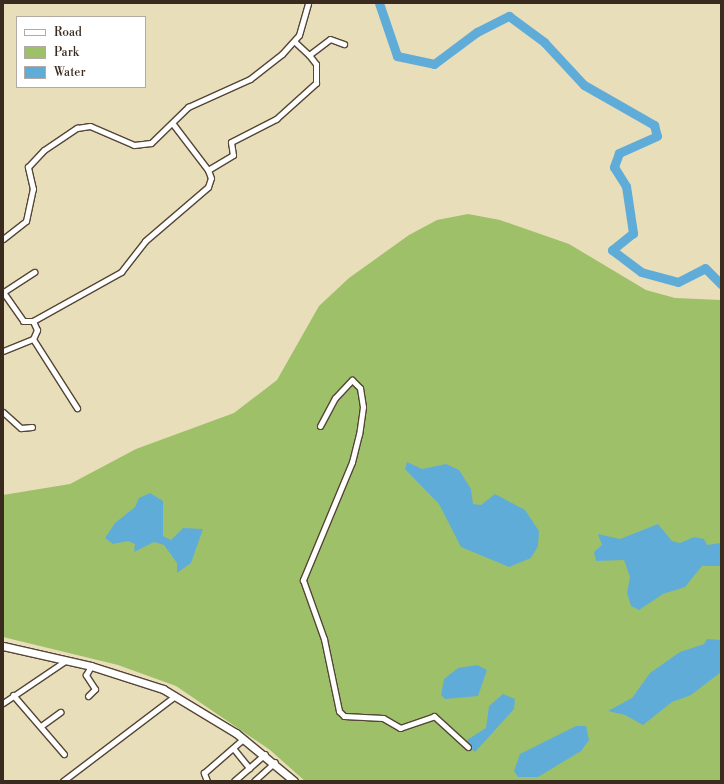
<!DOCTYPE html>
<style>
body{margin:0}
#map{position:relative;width:724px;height:784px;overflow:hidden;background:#e8deba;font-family:"Libre Bodoni",serif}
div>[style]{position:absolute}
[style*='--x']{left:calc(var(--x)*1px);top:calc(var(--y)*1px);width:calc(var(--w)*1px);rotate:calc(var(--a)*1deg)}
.green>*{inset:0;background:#9ec069}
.water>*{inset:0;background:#60acd9}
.river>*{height:9px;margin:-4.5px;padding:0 4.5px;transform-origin:4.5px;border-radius:4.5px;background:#60acd9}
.roads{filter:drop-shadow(1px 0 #554535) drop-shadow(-1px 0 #554535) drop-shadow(0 1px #554535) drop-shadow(0 -1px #554535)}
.street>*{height:5px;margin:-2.5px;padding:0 2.5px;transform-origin:2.5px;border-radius:2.5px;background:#fff}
.secondary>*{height:7px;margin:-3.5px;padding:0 3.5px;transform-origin:3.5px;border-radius:3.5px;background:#fff}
span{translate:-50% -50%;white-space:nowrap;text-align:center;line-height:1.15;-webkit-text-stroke:3px #fff;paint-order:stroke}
.frame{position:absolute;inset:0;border:4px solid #3b2a1e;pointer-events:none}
.legend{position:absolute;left:16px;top:16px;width:130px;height:72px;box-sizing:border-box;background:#fff;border:1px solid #b1aaa5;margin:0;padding:5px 7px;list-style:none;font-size:12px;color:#3b2a1e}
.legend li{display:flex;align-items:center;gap:8px;height:20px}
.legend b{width:20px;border:1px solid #b1aaa5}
</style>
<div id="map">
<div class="green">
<div style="clip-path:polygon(468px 214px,500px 220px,569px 244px,646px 290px,675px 298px,721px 300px,721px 781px,305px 781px,270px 750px,176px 686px,118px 665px,3px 637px,3px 495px,70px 484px,136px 449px,234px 413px,277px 380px,319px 306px,349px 278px,409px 235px,437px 220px)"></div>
</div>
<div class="water">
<div style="clip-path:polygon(407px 462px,422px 469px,446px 464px,459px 470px,471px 489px,473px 504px,481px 505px,495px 494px,525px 510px,539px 531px,538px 546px,531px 558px,509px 567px,461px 547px,439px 504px,405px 469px)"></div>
<div style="clip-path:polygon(150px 493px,163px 501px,163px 536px,171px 540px,183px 528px,203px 529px,191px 563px,177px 573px,177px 563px,164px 545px,154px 542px,134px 552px,135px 544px,128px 541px,113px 544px,105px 538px,115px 523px,135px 507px,139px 498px)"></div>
<div style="clip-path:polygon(658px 524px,672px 541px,680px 543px,694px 537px,704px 539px,707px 545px,721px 543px,721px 566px,702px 566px,685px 587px,663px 594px,639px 610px,631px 606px,627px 593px,630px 577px,624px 560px,596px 561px,594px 552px,602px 545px,598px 534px,620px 539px)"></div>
<div style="clip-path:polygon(707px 639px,721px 640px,721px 672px,691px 695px,672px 702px,643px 725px,625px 715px,608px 711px,632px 698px,650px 673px,680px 652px,704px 644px)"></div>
<div style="clip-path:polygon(477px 665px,487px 670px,478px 696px,445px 699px,441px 695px,444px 679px,458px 668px)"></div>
<div style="clip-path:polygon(503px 694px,515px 699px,514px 709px,475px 752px,466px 744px,467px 740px,486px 728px,489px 706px)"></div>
<div style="clip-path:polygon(576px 726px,586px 726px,589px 740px,581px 751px,538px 777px,518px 777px,514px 771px,520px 754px)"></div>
</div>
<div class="river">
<div style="--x:379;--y:3;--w:56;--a:71.2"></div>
<div style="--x:397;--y:56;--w:38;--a:12"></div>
<div style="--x:434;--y:64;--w:54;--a:-36.7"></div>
<div style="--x:477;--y:32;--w:36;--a:-27"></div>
<div style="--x:509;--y:16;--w:44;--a:36.6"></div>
<div style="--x:544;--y:42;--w:59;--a:47.1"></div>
<div style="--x:584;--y:85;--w:81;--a:29.7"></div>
<div style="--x:654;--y:125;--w:11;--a:75"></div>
<div style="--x:657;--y:136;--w:42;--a:155.9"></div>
<div style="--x:619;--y:153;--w:15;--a:110"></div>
<div style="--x:614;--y:167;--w:22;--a:58"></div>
<div style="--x:626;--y:186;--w:48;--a:81.5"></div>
<div style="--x:633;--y:233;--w:27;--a:141"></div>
<div style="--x:612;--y:250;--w:36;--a:37"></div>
<div style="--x:641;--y:272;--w:38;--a:15"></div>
<div style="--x:678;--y:282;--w:30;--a:-27"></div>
<div style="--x:705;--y:268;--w:23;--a:45"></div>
</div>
<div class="roads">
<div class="street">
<div style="--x:295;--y:42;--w:19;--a:43"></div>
<div style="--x:309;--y:55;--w:26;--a:-37"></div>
<div style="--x:330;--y:39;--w:15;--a:20"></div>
<div style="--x:208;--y:170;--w:29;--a:-31"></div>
<div style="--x:233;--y:155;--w:13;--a:-99"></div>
<div style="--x:231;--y:142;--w:51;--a:-27.1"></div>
<div style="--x:276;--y:119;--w:54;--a:-42"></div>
<div style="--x:316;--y:83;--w:19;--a:-90"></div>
<div style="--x:316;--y:64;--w:11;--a:-128"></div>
<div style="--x:3;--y:239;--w:29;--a:-38"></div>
<div style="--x:26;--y:221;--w:33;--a:-78"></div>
<div style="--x:33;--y:189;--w:23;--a:-103"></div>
<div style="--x:28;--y:167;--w:23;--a:-47"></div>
<div style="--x:44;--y:150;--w:40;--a:-34"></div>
<div style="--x:77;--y:128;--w:13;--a:-9"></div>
<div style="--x:90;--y:126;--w:48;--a:23.4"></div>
<div style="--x:134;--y:145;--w:17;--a:-7"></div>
<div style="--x:151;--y:143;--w:52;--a:-44.2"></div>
<div style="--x:188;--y:107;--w:68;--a:-24.3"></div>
<div style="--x:250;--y:79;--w:41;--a:-38"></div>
<div style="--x:282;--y:54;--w:25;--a:-48"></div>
<div style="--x:299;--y:35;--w:33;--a:-74"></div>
<div style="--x:5;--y:291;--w:35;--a:-33"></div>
<div style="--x:3;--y:292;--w:35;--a:55"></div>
<div style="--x:23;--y:321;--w:10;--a:0"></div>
<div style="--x:33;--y:321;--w:101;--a:-29.1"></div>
<div style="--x:121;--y:272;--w:39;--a:-52"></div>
<div style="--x:145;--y:241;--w:83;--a:-40.6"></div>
<div style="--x:208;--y:187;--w:9;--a:-72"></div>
<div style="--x:211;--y:178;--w:9;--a:-111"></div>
<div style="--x:208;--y:170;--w:58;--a:-127.3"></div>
<div style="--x:33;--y:339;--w:82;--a:57.5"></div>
<div style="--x:3;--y:351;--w:32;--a:-22"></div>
<div style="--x:33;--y:339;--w:10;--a:-66"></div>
<div style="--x:37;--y:330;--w:10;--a:-114"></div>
<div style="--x:3;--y:412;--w:24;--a:42"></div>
<div style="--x:21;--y:428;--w:11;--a:-5"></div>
<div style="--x:320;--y:426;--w:32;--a:-62"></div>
<div style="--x:335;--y:398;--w:25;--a:-47"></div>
<div style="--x:352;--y:380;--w:11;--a:45"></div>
<div style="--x:360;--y:388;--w:19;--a:81"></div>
<div style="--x:363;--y:407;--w:27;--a:98"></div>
<div style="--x:359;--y:434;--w:29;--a:104"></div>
<div style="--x:352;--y:462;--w:128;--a:112.6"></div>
<div style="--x:303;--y:580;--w:63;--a:70.4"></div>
<div style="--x:324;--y:639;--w:74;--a:78.2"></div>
<div style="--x:339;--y:711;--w:7;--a:45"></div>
<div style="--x:344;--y:716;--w:39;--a:3"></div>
<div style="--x:383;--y:718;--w:20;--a:30"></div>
<div style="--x:400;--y:728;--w:36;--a:-19"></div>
<div style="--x:434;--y:716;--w:46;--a:42.4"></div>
<div style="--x:13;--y:695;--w:78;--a:49.2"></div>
<div style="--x:88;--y:696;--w:10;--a:-45"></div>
<div style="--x:95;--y:689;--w:17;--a:-123"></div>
<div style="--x:86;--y:675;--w:10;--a:-61"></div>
<div style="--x:3;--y:703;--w:75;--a:-34.1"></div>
<div style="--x:41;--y:726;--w:24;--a:-36"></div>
<div style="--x:233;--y:748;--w:26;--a:51"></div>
<div style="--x:63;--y:781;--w:141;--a:-37.2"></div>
<div style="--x:207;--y:781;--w:9;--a:-111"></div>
<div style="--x:204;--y:773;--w:52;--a:-41.1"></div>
<div style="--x:234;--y:781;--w:41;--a:-41.1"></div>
<div style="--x:254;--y:781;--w:28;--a:-42"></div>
</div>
<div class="secondary">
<div style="--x:3;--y:646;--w:90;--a:12.8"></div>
<div style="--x:91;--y:666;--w:76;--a:17.7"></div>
<div style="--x:163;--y:689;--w:85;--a:31.1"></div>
<div style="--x:236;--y:733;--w:75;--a:39.6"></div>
</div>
</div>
<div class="frame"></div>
<ul class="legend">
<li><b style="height:5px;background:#fff"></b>Road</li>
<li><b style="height:11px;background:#9ec069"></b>Park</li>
<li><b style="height:11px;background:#60acd9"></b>Water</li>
</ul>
</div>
